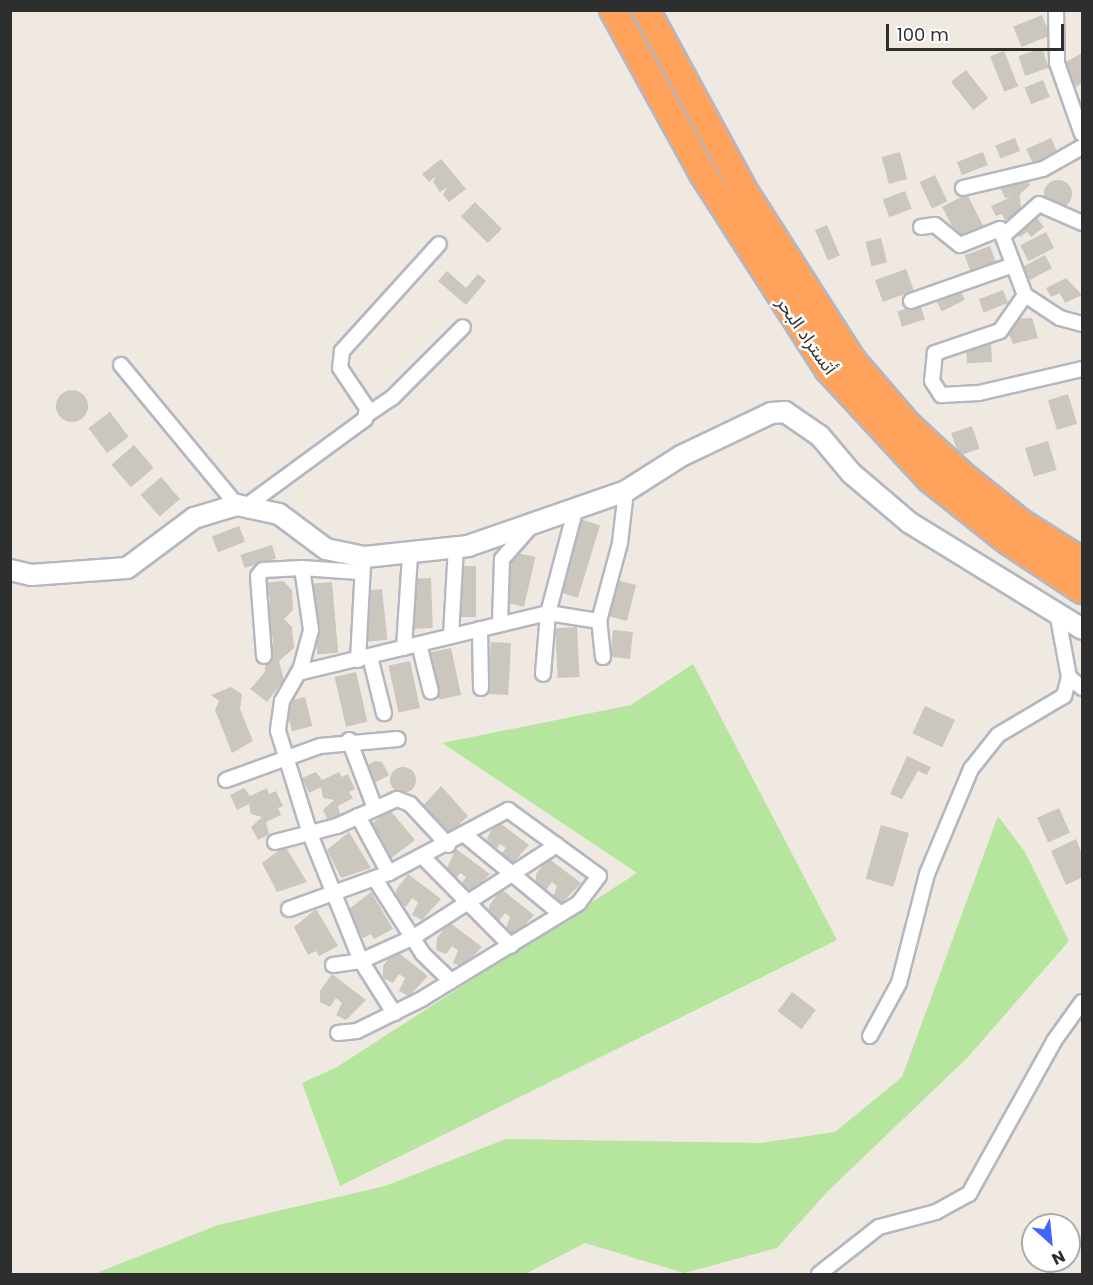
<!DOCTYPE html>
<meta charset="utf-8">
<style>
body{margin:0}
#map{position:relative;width:1093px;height:1285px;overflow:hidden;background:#efe9e1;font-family:Poppins,"Noto Sans Arabic",sans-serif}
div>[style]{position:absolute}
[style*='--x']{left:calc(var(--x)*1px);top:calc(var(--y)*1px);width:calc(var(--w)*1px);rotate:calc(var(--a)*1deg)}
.green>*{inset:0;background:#b6e59e}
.building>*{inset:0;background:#cbc7bf;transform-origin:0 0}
.round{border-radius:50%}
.roads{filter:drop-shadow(2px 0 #b4b7c1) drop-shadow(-2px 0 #b4b7c1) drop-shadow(0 2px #b4b7c1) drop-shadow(0 -2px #b4b7c1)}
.street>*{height:14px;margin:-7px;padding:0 7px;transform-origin:7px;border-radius:7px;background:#fff}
.secondary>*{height:20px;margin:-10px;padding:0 10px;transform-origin:10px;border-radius:10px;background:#fff}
.highway>*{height:26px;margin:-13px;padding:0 13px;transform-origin:13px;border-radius:13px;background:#ffa35c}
span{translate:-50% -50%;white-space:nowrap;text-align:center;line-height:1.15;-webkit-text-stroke:5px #fff;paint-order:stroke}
.street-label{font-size:18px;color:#2e2e2e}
.frame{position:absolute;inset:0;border:12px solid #2e2e2e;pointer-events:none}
.north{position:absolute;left:1021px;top:1213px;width:60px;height:60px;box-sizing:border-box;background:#fff;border:2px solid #ababab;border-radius:50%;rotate:153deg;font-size:16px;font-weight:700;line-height:24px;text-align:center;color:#2e2e2e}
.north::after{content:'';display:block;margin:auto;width:21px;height:27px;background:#4264fb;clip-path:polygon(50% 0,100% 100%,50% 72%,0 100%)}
.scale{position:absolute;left:886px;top:24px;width:178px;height:27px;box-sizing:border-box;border:3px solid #2e2e2e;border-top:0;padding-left:8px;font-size:18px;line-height:21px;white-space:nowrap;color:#2e2e2e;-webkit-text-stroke:4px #fff;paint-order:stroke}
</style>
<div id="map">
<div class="green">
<div style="clip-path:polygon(693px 664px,837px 940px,340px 1186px,302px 1083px,337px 1067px,637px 873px,442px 743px,631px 705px)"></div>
<div style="clip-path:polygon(998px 816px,1025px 852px,1069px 941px,968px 1057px,827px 1192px,777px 1248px,684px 1273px,585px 1243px,525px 1274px,94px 1274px,218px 1225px,385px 1186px,506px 1139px,760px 1143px,835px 1132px,902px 1077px)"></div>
</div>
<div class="building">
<div style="left:1042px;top:15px;width:22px;height:31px;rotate:68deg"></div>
<div style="left:1042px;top:48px;width:21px;height:25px;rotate:71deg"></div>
<div style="left:1004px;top:51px;width:38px;height:15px;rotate:68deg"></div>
<div style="clip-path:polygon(1082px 53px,1082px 83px,1074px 88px,1061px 65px)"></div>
<div style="left:966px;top:70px;width:36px;height:19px;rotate:52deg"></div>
<div style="left:1043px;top:80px;width:18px;height:20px;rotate:68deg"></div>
<div style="left:1015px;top:138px;width:14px;height:21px;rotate:69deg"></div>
<div style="left:1051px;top:138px;width:20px;height:27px;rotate:66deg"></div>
<div style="left:900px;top:152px;width:28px;height:19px;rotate:75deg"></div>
<div style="left:983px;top:152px;width:14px;height:28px;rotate:69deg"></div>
<div style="clip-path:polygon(441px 159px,466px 189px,449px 202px,443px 195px,447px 187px,440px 192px,433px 182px,436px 176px,429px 182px,422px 174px)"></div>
<div style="clip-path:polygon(1024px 173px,1030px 185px,1020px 194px,1021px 212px,1005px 220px,1002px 214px,996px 216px,991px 206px,1011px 197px,1005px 198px,999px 185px)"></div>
<div style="left:935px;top:175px;width:29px;height:17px;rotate:65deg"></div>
<div class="round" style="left:1044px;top:180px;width:28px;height:28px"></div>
<div style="left:905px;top:191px;width:19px;height:24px;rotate:69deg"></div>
<div style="left:967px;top:194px;width:38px;height:28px;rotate:63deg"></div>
<div style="left:475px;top:202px;width:38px;height:20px;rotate:45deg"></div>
<div style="clip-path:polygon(1032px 211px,1044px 227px,1031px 237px,1027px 232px,1020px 237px,1012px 227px)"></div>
<div style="left:827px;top:225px;width:33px;height:13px;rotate:67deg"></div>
<div style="left:1046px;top:232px;width:18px;height:29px;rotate:63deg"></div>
<div style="left:881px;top:238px;width:25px;height:16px;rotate:76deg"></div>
<div style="left:990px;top:246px;width:23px;height:27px;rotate:70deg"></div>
<div style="left:1045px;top:255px;width:15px;height:25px;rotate:62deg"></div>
<div style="left:906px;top:269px;width:23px;height:33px;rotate:70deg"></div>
<div style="clip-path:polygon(447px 271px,466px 288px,478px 274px,486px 281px,466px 305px,438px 281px)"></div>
<div style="clip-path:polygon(1066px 278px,1082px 295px,1065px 303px,1060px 293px,1051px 297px,1046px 288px)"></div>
<div style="left:960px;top:290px;width:11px;height:26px;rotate:63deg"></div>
<div style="left:1003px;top:290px;width:14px;height:26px;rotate:69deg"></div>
<div style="left:920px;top:304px;width:16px;height:24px;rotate:72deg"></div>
<div style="clip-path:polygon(1032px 318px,1038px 338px,1013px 344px,1008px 332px,1016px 319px)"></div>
<div style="left:991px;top:341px;width:21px;height:25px;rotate:87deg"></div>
<div class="round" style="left:56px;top:390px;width:32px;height:32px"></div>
<div style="left:1068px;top:394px;width:31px;height:21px;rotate:73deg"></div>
<div style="left:110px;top:412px;width:31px;height:27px;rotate:53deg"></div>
<div style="left:972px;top:426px;width:24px;height:22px;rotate:71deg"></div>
<div style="left:1048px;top:441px;width:30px;height:24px;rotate:73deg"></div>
<div style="left:134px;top:445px;width:30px;height:30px;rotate:49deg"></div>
<div style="left:161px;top:477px;width:29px;height:27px;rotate:49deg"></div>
<div style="left:580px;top:519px;width:21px;height:76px;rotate:17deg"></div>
<div style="left:239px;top:526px;width:17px;height:29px;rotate:69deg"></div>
<div style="left:272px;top:545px;width:14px;height:33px;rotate:73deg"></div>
<div style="left:514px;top:552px;width:22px;height:51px;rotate:13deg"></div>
<div style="left:458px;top:566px;width:18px;height:51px"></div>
<div style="left:431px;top:578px;width:50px;height:20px;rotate:88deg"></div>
<div style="clip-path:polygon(612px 579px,636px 585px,627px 621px,608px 616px)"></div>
<div style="clip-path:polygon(283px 581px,292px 590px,293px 610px,284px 619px,292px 627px,294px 648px,279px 661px,284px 680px,267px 702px,250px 689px,265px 672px,266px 644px,273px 644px,272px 634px,267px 634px,270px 595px,264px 596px,263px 583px)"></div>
<div style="left:332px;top:582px;width:71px;height:21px;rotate:85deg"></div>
<div style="left:382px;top:589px;width:51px;height:20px;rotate:84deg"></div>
<div style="left:577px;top:627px;width:50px;height:22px;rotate:87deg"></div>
<div style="left:613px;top:630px;width:20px;height:27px;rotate:6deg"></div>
<div style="left:491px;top:642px;width:20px;height:52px;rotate:3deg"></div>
<div style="left:451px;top:648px;width:48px;height:22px;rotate:78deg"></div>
<div style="left:410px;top:661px;width:48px;height:22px;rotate:78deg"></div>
<div style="left:356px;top:672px;width:51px;height:22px;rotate:77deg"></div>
<div style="clip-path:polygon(231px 687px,242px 694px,240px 709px,253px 741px,232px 753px,215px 710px,219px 701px,211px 695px)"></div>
<div style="left:305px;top:697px;width:30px;height:21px;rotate:76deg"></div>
<div style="left:925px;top:706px;width:33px;height:30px;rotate:25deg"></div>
<div style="clip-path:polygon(907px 756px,931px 767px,927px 775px,918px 771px,902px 799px,890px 794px)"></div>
<div style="clip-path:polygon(375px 761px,382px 762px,389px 775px,372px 784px,363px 768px)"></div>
<div class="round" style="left:390px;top:767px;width:26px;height:26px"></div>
<div style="clip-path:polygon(316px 772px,322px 780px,339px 772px,342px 777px,348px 774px,355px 789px,349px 792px,353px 798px,338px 806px,341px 818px,330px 824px,323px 810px,334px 800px,323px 798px,321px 787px,309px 793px,302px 778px)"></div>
<div style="clip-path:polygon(441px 786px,468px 816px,446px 837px,441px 833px,446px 828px,438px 830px,437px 821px,425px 817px,430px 812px,419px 810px)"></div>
<div style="clip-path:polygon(244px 788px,250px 796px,267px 788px,269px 794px,276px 791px,283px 806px,278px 808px,281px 815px,266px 822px,269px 834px,258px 840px,251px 827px,262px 817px,251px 814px,249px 804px,237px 810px,230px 795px)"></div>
<div style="left:1059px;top:808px;width:27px;height:24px;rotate:66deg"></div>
<div style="clip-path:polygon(389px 809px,415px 840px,390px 859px,381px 839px,376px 842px,372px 837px,375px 831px,370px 834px,366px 829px)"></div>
<div style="clip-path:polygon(496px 820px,529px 845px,510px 866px,499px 857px,506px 848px,500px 844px,494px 853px,484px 845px)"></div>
<div style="left:881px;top:825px;width:29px;height:56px;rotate:16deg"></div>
<div style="clip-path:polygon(349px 832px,371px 868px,341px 878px,327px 850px)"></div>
<div style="clip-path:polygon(1076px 839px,1082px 854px,1081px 878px,1066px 885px,1051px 851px)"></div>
<div style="clip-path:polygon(285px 846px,307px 882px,277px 892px,262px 863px)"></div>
<div style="clip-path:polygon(456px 849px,490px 874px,471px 894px,460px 886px,466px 877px,460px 873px,454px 881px,444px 874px)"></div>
<div style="clip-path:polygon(548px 858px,581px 883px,562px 903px,552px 899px,557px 886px,552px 882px,546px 890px,536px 886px,536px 874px)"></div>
<div style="clip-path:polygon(408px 874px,441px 899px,422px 920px,412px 915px,418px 902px,412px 898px,406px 907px,396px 902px,396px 890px)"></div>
<div style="clip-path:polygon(501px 889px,534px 915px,515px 935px,505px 930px,510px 917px,505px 913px,498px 922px,489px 917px,489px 906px)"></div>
<div style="clip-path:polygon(371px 892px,393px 929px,374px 939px,371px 934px,363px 938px,348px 910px)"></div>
<div style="clip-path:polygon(316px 909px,338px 946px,319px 956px,316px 951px,308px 955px,294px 927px)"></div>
<div style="clip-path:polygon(449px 922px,482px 947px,463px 967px,453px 963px,458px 950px,452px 946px,446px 954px,436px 950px,437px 938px)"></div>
<div style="clip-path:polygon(395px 950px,428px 976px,409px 996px,399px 991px,405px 978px,399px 974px,393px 983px,383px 978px,383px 966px)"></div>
<div style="clip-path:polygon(332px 974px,366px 1000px,346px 1020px,336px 1015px,342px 1003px,336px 998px,330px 1007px,320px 1002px,320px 991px)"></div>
<div style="left:792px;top:992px;width:30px;height:24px;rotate:37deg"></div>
</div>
<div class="roads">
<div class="street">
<div style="--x:1056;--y:10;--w:53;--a:88.9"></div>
<div style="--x:1057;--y:63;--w:75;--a:70.6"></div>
<div style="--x:963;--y:188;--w:82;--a:-13.4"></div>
<div style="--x:1043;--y:169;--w:45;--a:-29.4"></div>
<div style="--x:921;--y:227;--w:14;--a:-8"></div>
<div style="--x:935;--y:225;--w:32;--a:39"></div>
<div style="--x:960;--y:245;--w:43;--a:-21.8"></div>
<div style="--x:1000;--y:229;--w:71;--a:69.3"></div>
<div style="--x:1025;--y:295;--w:42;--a:33.3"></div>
<div style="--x:1060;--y:318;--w:23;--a:15"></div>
<div style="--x:1003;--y:236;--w:48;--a:-41.6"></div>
<div style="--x:1039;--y:204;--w:47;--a:23.8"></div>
<div style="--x:1025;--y:295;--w:44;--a:124.8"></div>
<div style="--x:1000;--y:331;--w:69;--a:161.3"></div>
<div style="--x:935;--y:353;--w:28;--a:96"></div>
<div style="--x:932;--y:381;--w:17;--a:57"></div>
<div style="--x:941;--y:395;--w:38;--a:-3"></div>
<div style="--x:979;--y:393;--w:106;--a:-13.1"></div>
<div style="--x:911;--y:301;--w:108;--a:-19.4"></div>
<div style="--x:121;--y:365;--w:182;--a:50.4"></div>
<div style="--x:368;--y:414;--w:29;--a:-34"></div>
<div style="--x:392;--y:398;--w:100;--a:-45"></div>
<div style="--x:249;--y:504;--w:144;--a:-36.2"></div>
<div style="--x:365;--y:419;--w:11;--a:-80"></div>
<div style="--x:367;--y:408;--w:48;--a:-124"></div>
<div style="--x:340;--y:368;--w:17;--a:-83"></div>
<div style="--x:342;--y:351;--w:144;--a:-47.8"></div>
<div style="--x:575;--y:511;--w:106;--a:104.8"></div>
<div style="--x:548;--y:613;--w:52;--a:8.9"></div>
<div style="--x:359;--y:572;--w:57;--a:-176"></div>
<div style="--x:302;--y:568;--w:63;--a:81.7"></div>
<div style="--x:311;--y:630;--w:39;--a:105"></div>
<div style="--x:301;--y:668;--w:38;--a:120"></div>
<div style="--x:282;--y:701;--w:30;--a:98"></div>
<div style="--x:278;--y:731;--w:108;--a:72.7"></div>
<div style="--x:310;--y:834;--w:137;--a:68.1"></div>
<div style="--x:361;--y:961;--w:62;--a:57.6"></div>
<div style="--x:500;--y:623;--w:64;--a:-88.2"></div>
<div style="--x:502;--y:559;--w:47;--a:-48.5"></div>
<div style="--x:480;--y:629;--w:59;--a:89"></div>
<div style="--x:451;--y:636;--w:89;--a:-86.8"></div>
<div style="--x:419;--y:644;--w:49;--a:76"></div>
<div style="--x:404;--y:648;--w:94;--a:-86.3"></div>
<div style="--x:264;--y:656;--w:80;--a:-94.3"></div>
<div style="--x:258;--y:576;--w:8;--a:-50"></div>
<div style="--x:263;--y:570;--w:39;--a:-3"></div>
<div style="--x:370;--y:657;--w:58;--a:76"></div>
<div style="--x:603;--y:657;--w:36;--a:-96"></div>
<div style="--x:599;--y:621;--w:81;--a:-74.9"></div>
<div style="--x:620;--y:543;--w:52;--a:-83.4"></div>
<div style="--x:358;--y:660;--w:97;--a:-87"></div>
<div style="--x:298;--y:673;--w:257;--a:-13.5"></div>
<div style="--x:548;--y:613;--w:61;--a:94.7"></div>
<div style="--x:1069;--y:677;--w:17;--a:40"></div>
<div style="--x:349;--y:740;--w:73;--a:69.1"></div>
<div style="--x:226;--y:780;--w:100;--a:-19.9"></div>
<div style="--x:320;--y:746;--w:78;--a:-5.1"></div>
<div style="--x:358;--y:816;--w:65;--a:61.5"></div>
<div style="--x:465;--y:835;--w:124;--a:39.5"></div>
<div style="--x:275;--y:842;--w:64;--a:-14.5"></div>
<div style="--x:337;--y:826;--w:66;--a:-24.2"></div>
<div style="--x:397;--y:799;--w:14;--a:21"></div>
<div style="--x:410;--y:804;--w:56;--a:47.2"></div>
<div style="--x:423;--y:857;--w:125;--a:45.3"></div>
<div style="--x:375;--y:879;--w:89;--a:57.4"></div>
<div style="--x:423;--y:954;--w:39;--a:44"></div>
<div style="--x:289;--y:909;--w:106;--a:-19.8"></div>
<div style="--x:389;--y:873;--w:135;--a:-27.9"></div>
<div style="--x:508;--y:810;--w:112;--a:36"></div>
<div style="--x:599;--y:876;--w:34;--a:127"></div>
<div style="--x:579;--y:903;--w:184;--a:148.6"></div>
<div style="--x:422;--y:999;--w:72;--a:153.8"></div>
<div style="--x:357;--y:1031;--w:19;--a:174"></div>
<div style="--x:333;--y:965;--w:28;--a:-8"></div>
<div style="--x:361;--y:961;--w:56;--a:-24.3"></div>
<div style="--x:412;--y:938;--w:172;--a:-32.7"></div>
<div style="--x:870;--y:1036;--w:60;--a:-61.3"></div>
<div style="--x:899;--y:983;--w:113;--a:-75.6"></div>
<div style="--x:927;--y:874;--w:114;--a:-67.3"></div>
<div style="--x:971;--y:769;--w:43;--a:-51.5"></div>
<div style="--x:998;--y:735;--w:77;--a:-30.6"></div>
<div style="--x:1064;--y:696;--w:20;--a:-75"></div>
<div style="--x:1069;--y:677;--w:66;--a:-100.5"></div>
<div style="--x:819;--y:1274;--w:76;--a:-38.1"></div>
<div style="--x:879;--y:1227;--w:59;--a:-14.7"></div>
<div style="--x:936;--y:1212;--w:38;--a:-29"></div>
<div style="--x:969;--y:1194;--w:175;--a:-60.9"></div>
<div style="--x:1054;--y:1041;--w:48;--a:-54.3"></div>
</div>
<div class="secondary">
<div style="--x:10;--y:570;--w:22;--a:13"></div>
<div style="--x:31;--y:575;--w:96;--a:-4.2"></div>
<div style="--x:127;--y:568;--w:84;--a:-36.7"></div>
<div style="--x:194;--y:518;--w:45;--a:-16.8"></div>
<div style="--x:237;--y:505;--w:43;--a:12.1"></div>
<div style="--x:279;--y:514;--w:59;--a:36.7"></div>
<div style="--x:326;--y:549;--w:40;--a:12"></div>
<div style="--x:365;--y:557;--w:104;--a:-6.1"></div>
<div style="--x:468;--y:546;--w:167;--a:-19.2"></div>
<div style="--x:626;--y:491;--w:65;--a:-32.5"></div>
<div style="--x:681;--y:456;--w:100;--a:-25.5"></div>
<div style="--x:771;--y:413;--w:14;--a:-4"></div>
<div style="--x:785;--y:412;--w:42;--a:34.4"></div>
<div style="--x:820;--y:436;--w:48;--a:50"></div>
<div style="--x:851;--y:473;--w:77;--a:40.3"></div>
<div style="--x:910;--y:523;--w:202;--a:31.6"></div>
</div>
<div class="highway">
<div style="--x:613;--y:10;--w:187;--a:61.2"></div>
<div style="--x:703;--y:174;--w:232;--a:57.3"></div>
<div style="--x:828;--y:369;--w:150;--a:47.2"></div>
<div style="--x:930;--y:479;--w:100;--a:38.5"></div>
<div style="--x:1008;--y:541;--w:89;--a:33.5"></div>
<div style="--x:646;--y:10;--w:209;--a:61.5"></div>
<div style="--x:746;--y:194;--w:197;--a:57.4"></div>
<div style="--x:852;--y:360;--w:86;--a:49.3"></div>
<div style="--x:908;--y:425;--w:74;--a:42.8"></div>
<div style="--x:962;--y:475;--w:75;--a:39"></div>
<div style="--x:1020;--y:522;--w:73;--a:32.2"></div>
</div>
</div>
<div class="street-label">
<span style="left:806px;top:336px;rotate:55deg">أتستراد البحر</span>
</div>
<div class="frame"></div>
<div class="north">N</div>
<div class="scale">100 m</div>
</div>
